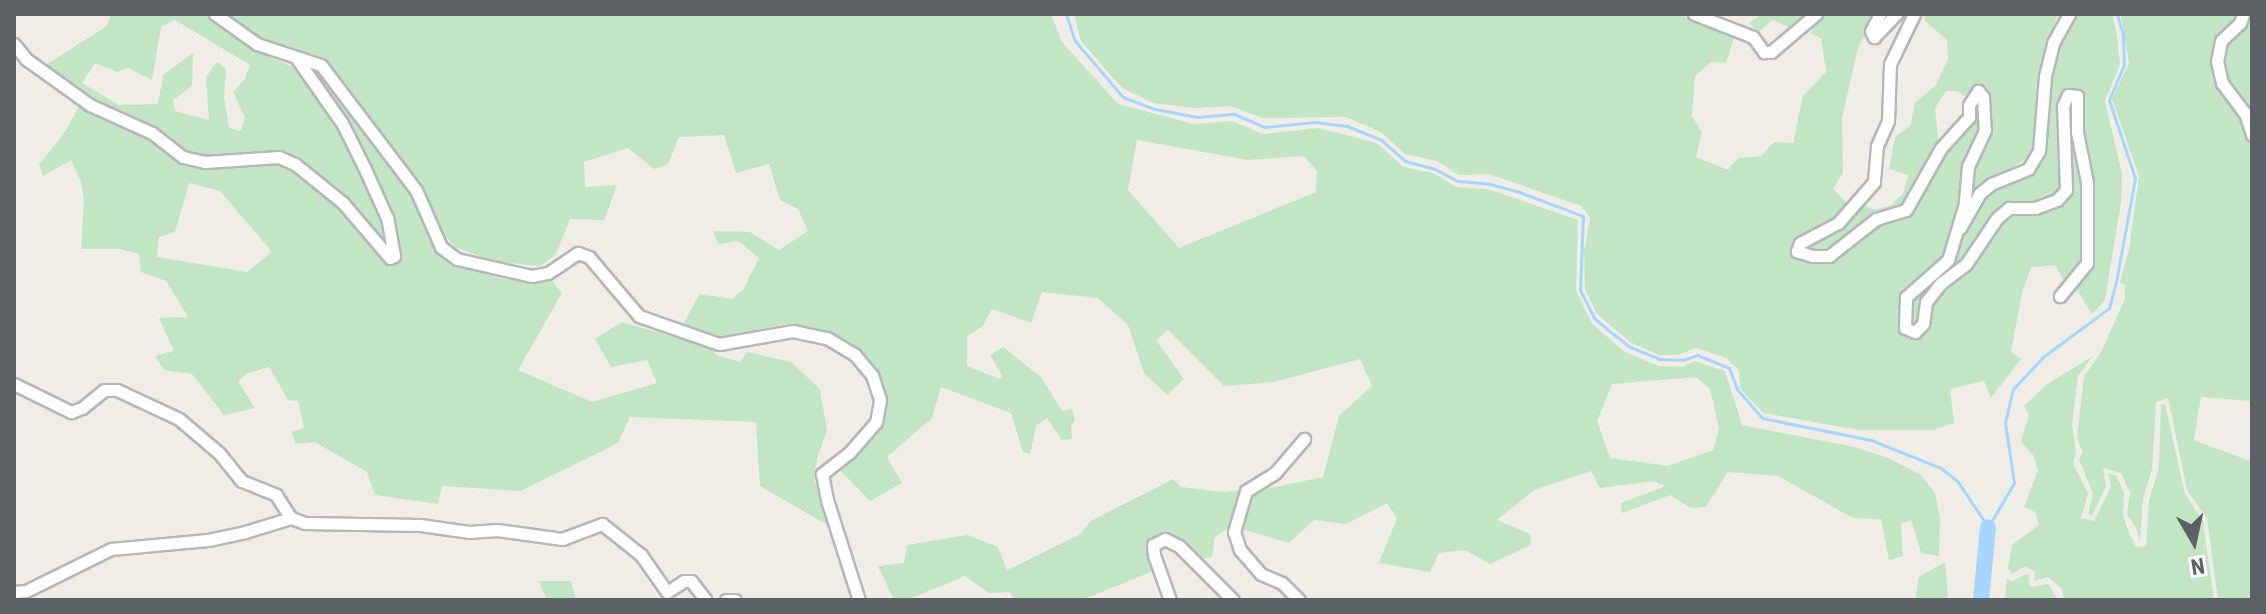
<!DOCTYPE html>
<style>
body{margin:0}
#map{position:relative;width:2266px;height:614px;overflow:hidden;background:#efede5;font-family:"Roboto Condensed",sans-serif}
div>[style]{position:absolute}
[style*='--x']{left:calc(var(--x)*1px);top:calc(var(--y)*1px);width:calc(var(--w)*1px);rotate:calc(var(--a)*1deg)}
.green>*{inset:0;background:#c2e6c3}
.stream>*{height:3px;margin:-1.5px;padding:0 1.5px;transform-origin:1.5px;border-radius:1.5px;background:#a6d5fe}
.river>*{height:16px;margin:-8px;padding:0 8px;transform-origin:8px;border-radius:8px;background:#a6d5fe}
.roads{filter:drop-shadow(2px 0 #b5b7bc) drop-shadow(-2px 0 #b5b7bc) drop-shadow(0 2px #b5b7bc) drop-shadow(0 -2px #b5b7bc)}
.street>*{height:11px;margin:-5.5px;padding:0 5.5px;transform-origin:5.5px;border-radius:5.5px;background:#fff}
span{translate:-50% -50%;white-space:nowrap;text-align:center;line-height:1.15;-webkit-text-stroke:6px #fff;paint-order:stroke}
.frame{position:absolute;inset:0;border:16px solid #5d6065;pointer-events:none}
.north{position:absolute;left:2154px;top:502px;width:80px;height:80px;-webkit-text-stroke:6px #fff;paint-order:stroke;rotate:171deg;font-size:22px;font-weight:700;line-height:32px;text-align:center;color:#5d6065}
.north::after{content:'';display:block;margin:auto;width:28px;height:36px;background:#5d6065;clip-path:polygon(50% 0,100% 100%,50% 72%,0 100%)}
</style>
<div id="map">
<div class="green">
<div style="clip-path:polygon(evenodd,111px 14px,206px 14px,255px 51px,296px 68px,338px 126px,382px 220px,388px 250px,344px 198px,291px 155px,276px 150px,207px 156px,187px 153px,152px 127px,108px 112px,93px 97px,44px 66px,107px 26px,111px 14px,175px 20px,250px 65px,245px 79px,233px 92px,245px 118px,240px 131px,229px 128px,224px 97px,226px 69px,217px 62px,206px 77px,209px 120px,175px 111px,173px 100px,192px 86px,193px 53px,163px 75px,158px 104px,119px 105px,82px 83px,95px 63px,117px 72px,128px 68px,152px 80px,161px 27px,175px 20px)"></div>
<div style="clip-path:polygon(evenodd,225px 14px,1051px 14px,1062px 42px,1118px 104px,1194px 124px,1233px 121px,1262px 134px,1318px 128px,1377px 143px,1403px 167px,1433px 173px,1456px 187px,1488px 189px,1578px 220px,1576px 290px,1592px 324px,1625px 352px,1658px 366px,1681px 367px,1695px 361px,1725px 371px,1742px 425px,1854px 447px,1888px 458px,1921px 475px,1935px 493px,1940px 519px,1939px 556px,1921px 553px,1911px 520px,1901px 524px,1903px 556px,1889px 560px,1881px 519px,1853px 518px,1778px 476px,1728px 472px,1706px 507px,1690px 508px,1670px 495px,1622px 513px,1621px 503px,1666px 486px,1653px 481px,1600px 488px,1591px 471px,1534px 490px,1497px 520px,1530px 534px,1531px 545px,1490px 564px,1465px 550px,1439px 553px,1430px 572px,1379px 563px,1397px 518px,1387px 503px,1346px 524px,1314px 520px,1289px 543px,1238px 528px,1250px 492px,1323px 477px,1339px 416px,1372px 386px,1360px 359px,1274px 382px,1224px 386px,1168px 330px,1156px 340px,1184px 379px,1167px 395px,1144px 373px,1128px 325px,1098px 298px,1042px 292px,1031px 323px,992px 309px,982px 327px,967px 336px,967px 366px,1000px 379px,1002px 375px,990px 355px,1003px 347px,1041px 377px,1062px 411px,1072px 409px,1075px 420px,1071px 426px,1072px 439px,1062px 440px,1047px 418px,1036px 426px,1030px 454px,1023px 452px,1011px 413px,941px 387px,932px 418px,887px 457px,902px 483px,870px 501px,836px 466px,881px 424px,886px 398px,874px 368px,850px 343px,822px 331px,786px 324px,755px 330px,737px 339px,717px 339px,682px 326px,700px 294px,732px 299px,743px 290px,759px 258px,738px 241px,718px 244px,713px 231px,750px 232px,779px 250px,808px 231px,798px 209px,780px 200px,769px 164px,736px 173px,724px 135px,679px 137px,668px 164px,654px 169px,628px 148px,584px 162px,585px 187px,617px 185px,604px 220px,570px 219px,556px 254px,541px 266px,492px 261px,455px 247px,435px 225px,423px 191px,327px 61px,259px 41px,225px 14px,1137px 140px,1248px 160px,1304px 156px,1317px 171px,1316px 192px,1179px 248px,1128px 190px,1137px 140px,225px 14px,1696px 377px,1710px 389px,1719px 429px,1713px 450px,1668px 466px,1610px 458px,1597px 421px,1612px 384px,1696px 377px)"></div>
<div style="clip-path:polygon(1074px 14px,1677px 14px,1735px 35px,1726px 63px,1711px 62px,1695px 76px,1692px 116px,1702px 132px,1696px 157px,1728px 170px,1738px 158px,1761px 156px,1774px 142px,1793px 143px,1803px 96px,1826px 72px,1821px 38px,1810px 33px,1824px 15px,1875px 14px,1858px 48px,1842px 118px,1843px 173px,1833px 189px,1847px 203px,1828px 223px,1798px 237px,1791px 246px,1792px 255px,1816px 262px,1833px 259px,1877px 222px,1913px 213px,1936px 163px,1971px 123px,1978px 97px,1982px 131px,1960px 206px,1942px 259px,1901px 295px,1897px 312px,1901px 331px,1914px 336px,1931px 303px,1997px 223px,2010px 214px,2044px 211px,2059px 202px,2069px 110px,2074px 102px,2083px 187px,2084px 263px,2065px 283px,2055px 265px,2031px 267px,2022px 293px,2011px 352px,2021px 359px,1991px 398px,1984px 381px,1950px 389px,1954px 423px,1933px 430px,1859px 430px,1763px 413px,1740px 388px,1739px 370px,1726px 358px,1696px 348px,1678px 355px,1659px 355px,1630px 342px,1596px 313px,1585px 289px,1584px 251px,1590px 218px,1581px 206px,1489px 174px,1459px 175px,1437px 161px,1405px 154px,1381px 132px,1346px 117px,1262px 118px,1230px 106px,1196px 108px,1153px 103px,1121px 87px,1081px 41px)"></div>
<div style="clip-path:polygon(1762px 14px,1810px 14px,1789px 27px,1773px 20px,1758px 32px,1749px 23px)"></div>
<div style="clip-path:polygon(1924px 14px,2058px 14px,2039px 75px,2033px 152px,2008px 172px,1982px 184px,1967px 205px,1972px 166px,1990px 140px,1991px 97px,1984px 85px,1976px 86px,1968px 99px,1958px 91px,1946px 91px,1935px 108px,1939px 147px,1906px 207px,1829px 253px,1805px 252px,1804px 247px,1835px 233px,1862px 205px,1875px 210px,1891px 205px,1903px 194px,1908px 175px,1889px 169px,1895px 137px,1911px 125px,1914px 104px,1936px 85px,1948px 59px,1947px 40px,1925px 21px)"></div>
<div style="clip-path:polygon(2072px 14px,2112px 14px,2117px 35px,2120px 65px,2105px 101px,2122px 174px,2121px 202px,2105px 300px,2092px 314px,2076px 288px,2089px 271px,2094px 236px,2092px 181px,2082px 132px,2084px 112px,2080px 94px,2066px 93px,2062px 191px,2047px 199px,2018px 203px,1963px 262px,1919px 314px,1917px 323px,1909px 325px,1909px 301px,1957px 239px,1980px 196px,1993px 186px,2017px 180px,2028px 173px,2056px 45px)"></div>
<div style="clip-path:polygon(2121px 14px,2239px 14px,2215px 63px,2242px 116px,2252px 149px,2252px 401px,2201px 397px,2194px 440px,2250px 461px,2252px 600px,2218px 600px,2207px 518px,2187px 490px,2168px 398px,2156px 402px,2152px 469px,2143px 498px,2140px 542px,2135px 525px,2127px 515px,2130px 493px,2121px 473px,2103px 468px,2106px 486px,2092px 516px,2088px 514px,2093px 493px,2079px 460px,2082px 451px,2077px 438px,2084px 377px,2102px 350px,2125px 299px,2125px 285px,2120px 282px,2129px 249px,2139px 176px,2112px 99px,2129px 63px)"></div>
<div style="clip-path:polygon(2244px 14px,2252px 14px,2252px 126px,2225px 78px,2221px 60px,2225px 43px)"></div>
<div style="clip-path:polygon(evenodd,308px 67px,323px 72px,410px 192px,439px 253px,455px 264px,503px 279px,531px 282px,549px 277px,562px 293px,518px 370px,592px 402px,657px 383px,647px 360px,611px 367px,595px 339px,622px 322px,712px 348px,716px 355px,740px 362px,747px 352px,791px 362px,820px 389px,827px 431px,817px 458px,814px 480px,831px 527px,760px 486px,756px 422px,630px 417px,618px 443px,521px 491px,442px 486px,438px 504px,375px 495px,367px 472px,315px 442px,295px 444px,292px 432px,304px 428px,298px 401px,288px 400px,269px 367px,246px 374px,238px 382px,255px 408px,224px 415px,192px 374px,164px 370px,155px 356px,174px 351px,159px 318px,188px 317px,166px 281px,141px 272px,139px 254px,120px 249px,81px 249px,84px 201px,81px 182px,71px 160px,43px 176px,39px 165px,65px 132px,80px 104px,153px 139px,180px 161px,279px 161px,294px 169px,340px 208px,388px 264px,398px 257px,393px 236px,308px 67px,189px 183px,220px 191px,272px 252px,247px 272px,157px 257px,159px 237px,175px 232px,189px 183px)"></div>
<div style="clip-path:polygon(2093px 356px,2078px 376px,2072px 424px,2076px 452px,2073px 463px,2088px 494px,2081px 518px,2094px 521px,2111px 487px,2108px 473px,2117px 476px,2124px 493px,2123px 516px,2130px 535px,2136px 547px,2146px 546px,2149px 500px,2159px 468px,2161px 405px,2165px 404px,2185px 494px,2203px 521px,2214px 600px,2064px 600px,2062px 589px,2048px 577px,2034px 581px,2035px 572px,2025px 566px,2012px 574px,2008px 568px,2012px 545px,2039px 525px,2035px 512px,2024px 507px,2038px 470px,2033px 455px,2021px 442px,2029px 415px,2024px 406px,2046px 385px)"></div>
<div style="clip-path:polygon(1173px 479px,1181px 487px,1222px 492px,1243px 490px,1230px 527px,1215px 537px,1212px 557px,1201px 559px,1182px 543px,1167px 537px,1150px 551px,1153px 571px,1082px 600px,1015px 600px,1009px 592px,989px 593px,965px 576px,907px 600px,894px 600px,878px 566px,904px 563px,907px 545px,968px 535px,998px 547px,1007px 570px,1079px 535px,1091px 521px)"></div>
<div style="clip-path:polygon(1945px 562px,1948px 600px,1915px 600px,1919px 577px)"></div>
<div style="clip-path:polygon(2026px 574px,2029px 575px,2030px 587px,2048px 584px,2058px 600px,2005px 600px,2007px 578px,2011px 582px)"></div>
<div style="clip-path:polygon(539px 581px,571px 581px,576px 600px,547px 600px)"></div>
</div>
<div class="stream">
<div style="--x:1066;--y:14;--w:28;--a:72"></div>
<div style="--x:1075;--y:41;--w:74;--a:49.4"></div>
<div style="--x:1123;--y:97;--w:34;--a:21"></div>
<div style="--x:1155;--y:109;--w:43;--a:10.8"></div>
<div style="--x:1197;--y:117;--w:37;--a:-5"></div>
<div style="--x:1234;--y:114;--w:33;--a:23"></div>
<div style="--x:1264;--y:127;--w:51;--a:-5.6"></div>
<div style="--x:1315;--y:122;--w:32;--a:7"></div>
<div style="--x:1347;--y:126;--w:35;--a:22"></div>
<div style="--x:1380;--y:139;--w:33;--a:41"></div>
<div style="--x:1405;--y:161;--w:31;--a:15"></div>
<div style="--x:1435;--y:169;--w:26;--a:28"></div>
<div style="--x:1458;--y:181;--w:32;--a:5"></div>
<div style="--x:1490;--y:184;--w:30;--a:15"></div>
<div style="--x:1519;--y:192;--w:68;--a:20.6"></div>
<div style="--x:1583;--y:216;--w:74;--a:92.3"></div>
<div style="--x:1580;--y:290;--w:31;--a:63"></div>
<div style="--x:1594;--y:318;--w:23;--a:40"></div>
<div style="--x:1612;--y:333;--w:23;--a:38"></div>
<div style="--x:1630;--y:347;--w:31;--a:22"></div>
<div style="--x:1659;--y:359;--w:24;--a:2"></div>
<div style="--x:1683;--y:360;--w:15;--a:-20"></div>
<div style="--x:1697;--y:355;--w:35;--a:22"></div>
<div style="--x:1729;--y:368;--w:22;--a:69"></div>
<div style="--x:1737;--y:389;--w:38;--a:49"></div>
<div style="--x:1762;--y:418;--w:111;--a:11.4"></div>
<div style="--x:1871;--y:440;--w:75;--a:21.8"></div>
<div style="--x:1941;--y:468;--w:22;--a:39"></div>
<div style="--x:1958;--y:482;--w:54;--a:56.3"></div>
<div style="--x:1988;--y:527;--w:51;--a:-59.4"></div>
<div style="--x:2014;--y:483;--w:61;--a:-98.5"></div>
<div style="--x:2005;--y:423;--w:35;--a:-77"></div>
<div style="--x:2013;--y:389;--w:44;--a:-46.8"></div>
<div style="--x:2043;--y:357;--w:82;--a:-36.6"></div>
<div style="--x:2109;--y:308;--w:27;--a:-75"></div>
<div style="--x:2116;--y:282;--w:106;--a:-79.6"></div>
<div style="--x:2135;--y:178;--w:82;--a:-108.4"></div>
<div style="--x:2109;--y:100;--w:39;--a:-67"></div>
<div style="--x:2124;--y:64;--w:30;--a:-92"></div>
<div style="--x:2123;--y:34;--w:21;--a:-107"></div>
</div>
<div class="river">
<div style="--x:1981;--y:600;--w:73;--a:-84.5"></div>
</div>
<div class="roads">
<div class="street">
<div style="--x:215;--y:14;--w:52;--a:35.5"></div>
<div style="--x:257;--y:44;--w:67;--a:18.2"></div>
<div style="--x:321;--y:65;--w:157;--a:52.8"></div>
<div style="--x:416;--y:190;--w:62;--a:66.3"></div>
<div style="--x:441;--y:247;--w:20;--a:37"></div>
<div style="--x:457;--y:259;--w:77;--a:12.8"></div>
<div style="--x:532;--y:276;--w:16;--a:-11"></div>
<div style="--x:548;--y:273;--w:36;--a:-34"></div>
<div style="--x:578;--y:253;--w:12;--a:20"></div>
<div style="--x:589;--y:257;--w:77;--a:49.7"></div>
<div style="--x:639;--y:316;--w:85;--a:19.3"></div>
<div style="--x:719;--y:344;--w:75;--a:-10"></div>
<div style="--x:793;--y:331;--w:35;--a:12"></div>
<div style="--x:827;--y:338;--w:33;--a:31"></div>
<div style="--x:855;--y:355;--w:26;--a:50"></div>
<div style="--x:872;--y:375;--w:26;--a:72"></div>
<div style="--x:880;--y:400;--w:22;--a:100"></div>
<div style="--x:876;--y:422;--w:40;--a:131"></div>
<div style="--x:850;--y:452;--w:36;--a:142"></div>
<div style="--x:822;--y:474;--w:26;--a:79"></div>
<div style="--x:827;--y:500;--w:105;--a:72.3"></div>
<div style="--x:1694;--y:14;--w:63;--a:21.3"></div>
<div style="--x:1753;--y:37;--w:19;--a:54"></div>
<div style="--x:1764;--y:52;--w:7;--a:0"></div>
<div style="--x:1771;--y:52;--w:59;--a:-40.2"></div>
<div style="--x:1880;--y:14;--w:19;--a:118"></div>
<div style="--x:1871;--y:31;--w:7;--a:63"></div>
<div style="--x:1874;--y:37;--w:32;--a:-46"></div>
<div style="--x:1914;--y:14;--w:55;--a:115.6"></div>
<div style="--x:1890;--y:64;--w:57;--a:92"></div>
<div style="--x:1888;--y:121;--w:27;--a:114"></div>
<div style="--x:1877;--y:146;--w:36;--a:95"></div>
<div style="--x:1874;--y:182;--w:55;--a:131.3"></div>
<div style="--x:1838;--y:223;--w:43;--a:152.2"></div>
<div style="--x:1800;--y:243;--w:9;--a:111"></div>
<div style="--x:1797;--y:251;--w:16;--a:18"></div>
<div style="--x:1812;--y:256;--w:17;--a:0"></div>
<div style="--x:1829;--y:256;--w:60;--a:-38.2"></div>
<div style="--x:1876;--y:219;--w:31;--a:-17"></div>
<div style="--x:1906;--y:210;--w:71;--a:-60.6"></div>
<div style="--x:1941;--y:148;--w:42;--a:-47.9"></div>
<div style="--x:1969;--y:117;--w:12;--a:-90"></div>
<div style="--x:1969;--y:105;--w:17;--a:-57"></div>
<div style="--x:1978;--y:91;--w:8;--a:50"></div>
<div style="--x:1983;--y:97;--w:33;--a:87"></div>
<div style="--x:1985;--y:130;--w:40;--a:115"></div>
<div style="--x:1968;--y:166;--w:37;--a:95"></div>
<div style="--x:1965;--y:203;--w:59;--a:106.6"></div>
<div style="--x:1948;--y:260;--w:56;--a:138.6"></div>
<div style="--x:1906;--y:297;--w:31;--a:92"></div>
<div style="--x:1905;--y:328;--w:11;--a:22"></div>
<div style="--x:1915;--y:332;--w:11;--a:-45"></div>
<div style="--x:1923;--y:324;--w:22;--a:-82"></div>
<div style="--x:1926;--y:302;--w:24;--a:-52"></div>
<div style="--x:1941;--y:283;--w:31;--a:-37"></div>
<div style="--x:1966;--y:264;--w:55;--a:-56"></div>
<div style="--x:1997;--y:218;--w:16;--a:-40"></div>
<div style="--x:2009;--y:208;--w:26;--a:0"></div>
<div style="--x:2035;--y:208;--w:23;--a:-20"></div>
<div style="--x:2057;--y:200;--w:13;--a:-48"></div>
<div style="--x:2066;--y:190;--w:84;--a:-92"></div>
<div style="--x:2063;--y:106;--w:12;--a:-66"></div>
<div style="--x:2068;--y:95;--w:9;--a:6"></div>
<div style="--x:2077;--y:96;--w:36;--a:90"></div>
<div style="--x:2077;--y:132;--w:51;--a:78.7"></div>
<div style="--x:2087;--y:182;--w:81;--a:90"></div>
<div style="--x:2087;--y:263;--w:43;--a:129.3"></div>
<div style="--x:2243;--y:14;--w:9;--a:108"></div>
<div style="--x:2240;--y:23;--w:26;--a:137"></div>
<div style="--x:2221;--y:41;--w:20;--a:101"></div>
<div style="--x:2217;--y:61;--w:23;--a:77"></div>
<div style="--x:2222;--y:83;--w:38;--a:53"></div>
<div style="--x:2245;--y:113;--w:23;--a:72"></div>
<div style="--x:14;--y:44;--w:19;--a:51"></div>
<div style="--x:26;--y:59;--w:79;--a:35.7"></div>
<div style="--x:90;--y:105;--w:68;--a:24.3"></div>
<div style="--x:152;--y:133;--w:39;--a:38"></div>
<div style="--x:183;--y:157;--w:23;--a:13"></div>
<div style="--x:205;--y:162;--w:74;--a:-3.9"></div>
<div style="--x:279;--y:157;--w:17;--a:24"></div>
<div style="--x:295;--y:164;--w:62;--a:39.1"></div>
<div style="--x:343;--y:203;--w:72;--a:49.5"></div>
<div style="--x:390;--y:258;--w:4;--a:-27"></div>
<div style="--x:394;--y:256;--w:39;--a:-100"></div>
<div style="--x:387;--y:218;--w:54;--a:-114.2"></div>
<div style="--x:365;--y:169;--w:51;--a:-116.6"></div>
<div style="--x:342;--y:123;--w:78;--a:-125.1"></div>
<div style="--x:1960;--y:228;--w:40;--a:-60.3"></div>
<div style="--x:1980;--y:193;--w:14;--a:-39"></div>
<div style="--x:1991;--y:184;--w:40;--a:-22"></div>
<div style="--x:2028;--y:169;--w:21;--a:-59"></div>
<div style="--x:2039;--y:151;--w:75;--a:-85.4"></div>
<div style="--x:2045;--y:76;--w:34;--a:-76"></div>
<div style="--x:2053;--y:43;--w:33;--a:-61"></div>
<div style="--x:14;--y:384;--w:64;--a:26.2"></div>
<div style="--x:71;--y:412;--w:12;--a:-20"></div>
<div style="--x:82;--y:408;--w:28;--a:-39"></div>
<div style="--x:104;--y:390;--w:13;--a:0"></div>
<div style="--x:117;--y:390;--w:68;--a:25.1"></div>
<div style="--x:179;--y:419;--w:52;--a:40.4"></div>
<div style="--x:219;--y:453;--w:36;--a:51"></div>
<div style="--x:242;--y:481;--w:37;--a:22"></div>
<div style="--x:276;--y:495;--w:27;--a:57"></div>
<div style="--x:291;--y:518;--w:15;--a:20"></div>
<div style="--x:305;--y:523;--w:115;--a:1"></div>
<div style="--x:420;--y:525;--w:49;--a:8.1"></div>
<div style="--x:469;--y:532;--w:28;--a:-4"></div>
<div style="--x:497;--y:530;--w:66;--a:7.9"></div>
<div style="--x:562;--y:539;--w:43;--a:-20.6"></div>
<div style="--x:602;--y:524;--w:50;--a:38.5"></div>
<div style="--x:641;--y:555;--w:45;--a:54.9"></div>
<div style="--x:667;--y:592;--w:20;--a:-33"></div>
<div style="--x:684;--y:581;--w:7;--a:0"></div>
<div style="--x:691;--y:581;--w:24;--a:52"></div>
<div style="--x:14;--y:592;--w:12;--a:-5"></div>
<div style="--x:26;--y:591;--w:95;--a:-26.3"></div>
<div style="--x:111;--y:549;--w:97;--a:-5.3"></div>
<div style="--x:208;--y:540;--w:38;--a:-12"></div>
<div style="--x:245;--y:532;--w:48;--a:-16.9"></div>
<div style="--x:726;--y:600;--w:9;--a:0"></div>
<div style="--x:1170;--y:600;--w:48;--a:-109.6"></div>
<div style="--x:1154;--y:555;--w:10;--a:-96"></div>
<div style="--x:1153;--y:545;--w:13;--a:-27"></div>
<div style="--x:1165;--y:539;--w:16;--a:27"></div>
<div style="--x:1179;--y:546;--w:76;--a:45"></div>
<div style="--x:1299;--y:600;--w:24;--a:-135"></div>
<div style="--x:1282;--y:583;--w:23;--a:-157"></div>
<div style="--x:1261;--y:574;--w:32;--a:-131"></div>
<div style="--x:1240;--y:550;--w:19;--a:-108"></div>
<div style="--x:1234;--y:532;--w:43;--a:-73.7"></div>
<div style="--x:1246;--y:491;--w:34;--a:-32"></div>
<div style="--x:1275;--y:473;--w:45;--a:-49.5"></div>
</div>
</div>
<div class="frame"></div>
<div class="north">N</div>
</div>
